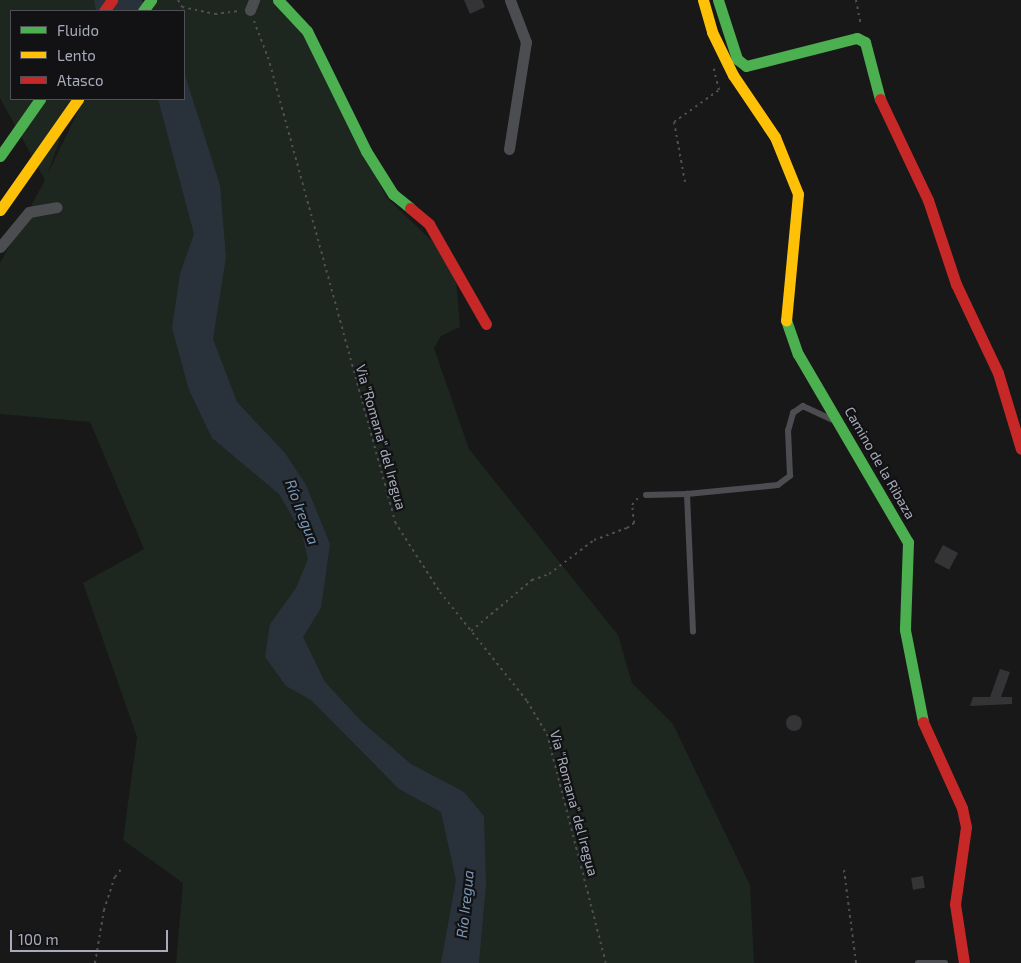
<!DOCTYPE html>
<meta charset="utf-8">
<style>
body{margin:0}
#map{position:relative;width:1021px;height:963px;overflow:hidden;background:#181818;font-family:"Exo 2",sans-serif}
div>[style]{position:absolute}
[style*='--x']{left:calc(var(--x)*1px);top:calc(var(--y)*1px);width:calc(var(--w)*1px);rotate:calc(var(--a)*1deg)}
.green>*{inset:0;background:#1d261f}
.water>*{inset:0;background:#29323b}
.building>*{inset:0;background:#343436;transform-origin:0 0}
.round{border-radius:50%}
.path>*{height:2px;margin-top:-1px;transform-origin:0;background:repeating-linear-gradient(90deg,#4e4e53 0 2.5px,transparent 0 6.5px)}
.lane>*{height:5.5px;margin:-2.75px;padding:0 2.75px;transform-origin:2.75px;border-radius:2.75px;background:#4c4d51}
.street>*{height:11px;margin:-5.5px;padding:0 5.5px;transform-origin:5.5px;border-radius:5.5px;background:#4c4d51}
.fast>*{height:11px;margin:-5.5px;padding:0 5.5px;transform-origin:5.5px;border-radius:5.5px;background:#4caf50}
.slow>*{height:11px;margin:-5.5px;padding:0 5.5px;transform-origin:5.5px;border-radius:5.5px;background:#ffc107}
.jam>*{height:11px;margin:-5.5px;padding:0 5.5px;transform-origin:5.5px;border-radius:5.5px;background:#c62828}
span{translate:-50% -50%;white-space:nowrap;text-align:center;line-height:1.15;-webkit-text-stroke:4.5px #121214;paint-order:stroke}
.street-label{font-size:14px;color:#a8acba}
.water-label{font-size:15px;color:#7b98b9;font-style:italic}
.legend{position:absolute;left:10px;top:10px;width:175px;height:90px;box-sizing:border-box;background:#121214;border:1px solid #4e5056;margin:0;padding:6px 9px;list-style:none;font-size:15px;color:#a8acba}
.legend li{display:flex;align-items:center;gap:10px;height:25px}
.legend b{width:25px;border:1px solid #4e5056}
.scale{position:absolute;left:10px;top:930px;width:158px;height:22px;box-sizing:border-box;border:2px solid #a8acba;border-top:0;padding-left:6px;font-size:15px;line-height:18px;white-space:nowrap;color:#a8acba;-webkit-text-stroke:4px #121214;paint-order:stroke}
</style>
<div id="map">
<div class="green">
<div style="clip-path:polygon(0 0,110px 0,106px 11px,11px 11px,11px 99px,74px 99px,48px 173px,84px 99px,184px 99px,184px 11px,132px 11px,145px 0,276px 0,304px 37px,387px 198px,433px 242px,456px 279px,460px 327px,441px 336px,434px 348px,469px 449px,618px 635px,632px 683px,673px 724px,750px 885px,754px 963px,176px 963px,183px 883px,123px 840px,137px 737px,83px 583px,144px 549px,90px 422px,0 414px,0 263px,45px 180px,0 98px)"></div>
</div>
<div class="water">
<div style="clip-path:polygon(94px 0,142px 0,148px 11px,96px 11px)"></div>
<div style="clip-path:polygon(184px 72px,220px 185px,226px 257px,213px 339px,237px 402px,285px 453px,306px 485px,330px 544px,321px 608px,303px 637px,325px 682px,362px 722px,411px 764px,464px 792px,484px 816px,486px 884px,479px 963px,441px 963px,456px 880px,441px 812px,399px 789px,311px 700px,286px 686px,265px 657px,270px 624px,296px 588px,308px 559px,301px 531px,279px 494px,212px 438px,189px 390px,172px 328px,180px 274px,194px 234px,158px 99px,184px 99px)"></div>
</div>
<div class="building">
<div style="clip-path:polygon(464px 0,482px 0,485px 7px,470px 14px)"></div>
<div style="left:943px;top:545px;width:17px;height:19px;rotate:28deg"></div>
<div style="clip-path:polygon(1000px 669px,1010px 672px,1001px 697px,1012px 697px,1012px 704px,970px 706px,973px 697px,990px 697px)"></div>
<div class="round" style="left:786px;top:715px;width:16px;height:16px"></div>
<div style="left:923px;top:876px;width:12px;height:12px;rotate:81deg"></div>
</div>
<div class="path">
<div style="--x:178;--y:0;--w:8;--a:60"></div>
<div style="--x:182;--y:7;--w:34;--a:12"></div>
<div style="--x:215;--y:14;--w:24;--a:-7"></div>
<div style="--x:856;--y:0;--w:25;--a:79"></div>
<div style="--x:254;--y:21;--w:39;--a:69"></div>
<div style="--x:268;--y:57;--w:482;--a:74.7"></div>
<div style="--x:395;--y:522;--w:83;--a:57.3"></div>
<div style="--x:440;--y:592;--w:139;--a:51.4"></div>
<div style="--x:527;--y:701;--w:39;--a:59"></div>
<div style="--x:547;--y:734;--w:236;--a:75.6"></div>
<div style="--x:685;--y:182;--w:61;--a:-100.4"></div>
<div style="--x:674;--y:122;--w:55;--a:-35.4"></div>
<div style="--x:719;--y:90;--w:25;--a:-104"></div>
<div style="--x:471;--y:631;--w:80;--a:-39.9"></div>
<div style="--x:532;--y:580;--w:18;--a:-19"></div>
<div style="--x:549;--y:574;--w:56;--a:-37.1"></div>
<div style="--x:594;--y:540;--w:35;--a:-20"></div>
<div style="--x:627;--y:528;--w:9;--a:-36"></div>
<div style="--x:634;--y:523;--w:18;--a:-96"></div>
<div style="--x:632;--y:505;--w:11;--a:-49"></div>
<div style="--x:844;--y:870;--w:94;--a:82.6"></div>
<div style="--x:95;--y:963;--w:54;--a:-80.4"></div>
<div style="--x:104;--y:910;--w:35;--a:-72"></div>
<div style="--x:115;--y:877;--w:11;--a:-52"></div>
</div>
<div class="lane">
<div style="--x:646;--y:495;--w:41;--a:-1.4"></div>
<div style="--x:693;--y:632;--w:138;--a:-92.5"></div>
<div style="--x:687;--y:494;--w:91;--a:-5.6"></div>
<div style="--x:778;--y:485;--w:15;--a:-37"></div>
<div style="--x:790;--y:476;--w:45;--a:-92.5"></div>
<div style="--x:788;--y:431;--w:19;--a:-74"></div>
<div style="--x:793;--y:413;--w:12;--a:-35"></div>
<div style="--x:803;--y:406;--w:31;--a:25"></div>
<div style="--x:918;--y:963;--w:27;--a:0"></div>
</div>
<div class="street">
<div style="--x:250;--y:10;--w:11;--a:-68"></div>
<div style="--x:509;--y:149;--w:108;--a:-81"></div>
<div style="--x:526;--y:42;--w:45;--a:-110.9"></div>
<div style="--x:0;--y:247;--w:45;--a:-50.4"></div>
<div style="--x:29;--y:212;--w:28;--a:-10"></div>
</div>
<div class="fast">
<div style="--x:278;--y:0;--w:42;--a:46.9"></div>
<div style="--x:307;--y:31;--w:134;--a:63.8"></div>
<div style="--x:366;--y:151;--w:51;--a:57.9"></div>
<div style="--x:393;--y:194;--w:22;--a:39"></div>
<div style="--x:718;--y:0;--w:62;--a:72.1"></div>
<div style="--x:737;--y:59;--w:11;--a:38"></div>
<div style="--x:746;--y:66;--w:114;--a:-14.2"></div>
<div style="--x:857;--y:38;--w:9;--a:27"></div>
<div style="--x:865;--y:42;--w:59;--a:75.3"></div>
<div style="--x:143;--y:11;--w:14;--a:-54"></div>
<div style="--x:0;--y:156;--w:70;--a:-54.9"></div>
<div style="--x:786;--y:320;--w:36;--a:71"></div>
<div style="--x:798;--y:354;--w:218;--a:59.7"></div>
<div style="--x:908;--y:542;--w:88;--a:92"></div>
<div style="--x:905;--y:630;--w:94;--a:78.9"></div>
</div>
<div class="slow">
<div style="--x:703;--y:0;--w:33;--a:74"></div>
<div style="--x:712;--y:32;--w:48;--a:64"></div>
<div style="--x:733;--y:75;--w:75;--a:55.9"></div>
<div style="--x:775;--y:137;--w:61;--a:68"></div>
<div style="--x:798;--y:194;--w:127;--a:95.4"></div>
<div style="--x:0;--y:210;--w:136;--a:-54.9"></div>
</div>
<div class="jam">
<div style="--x:104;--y:11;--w:14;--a:-54"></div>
<div style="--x:880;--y:99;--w:112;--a:64.6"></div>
<div style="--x:928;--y:200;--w:89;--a:71.6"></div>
<div style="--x:956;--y:284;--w:98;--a:64.7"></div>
<div style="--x:998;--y:373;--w:79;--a:73.2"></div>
<div style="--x:410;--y:208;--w:25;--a:40"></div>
<div style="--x:429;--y:224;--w:115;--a:60.3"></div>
<div style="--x:923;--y:722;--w:94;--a:65.6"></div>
<div style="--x:962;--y:808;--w:19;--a:78"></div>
<div style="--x:966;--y:827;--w:78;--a:98.1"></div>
<div style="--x:955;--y:904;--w:60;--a:81.3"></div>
</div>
<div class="street-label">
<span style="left:381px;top:437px;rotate:74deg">Via "Romana" del Iregua</span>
<span style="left:880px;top:463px;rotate:60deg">Camino de la Ribaza</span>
<span style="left:574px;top:803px;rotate:75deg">Via "Romana" del Iregua</span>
</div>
<div class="water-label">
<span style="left:302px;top:512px;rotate:69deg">Río Iregua</span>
<span style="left:465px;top:904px;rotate:-84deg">Río Iregua</span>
</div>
<ul class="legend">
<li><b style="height:6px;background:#4caf50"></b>Fluido</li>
<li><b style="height:6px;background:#ffc107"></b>Lento</li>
<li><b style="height:6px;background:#c62828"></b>Atasco</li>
</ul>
<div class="scale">100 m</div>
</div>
